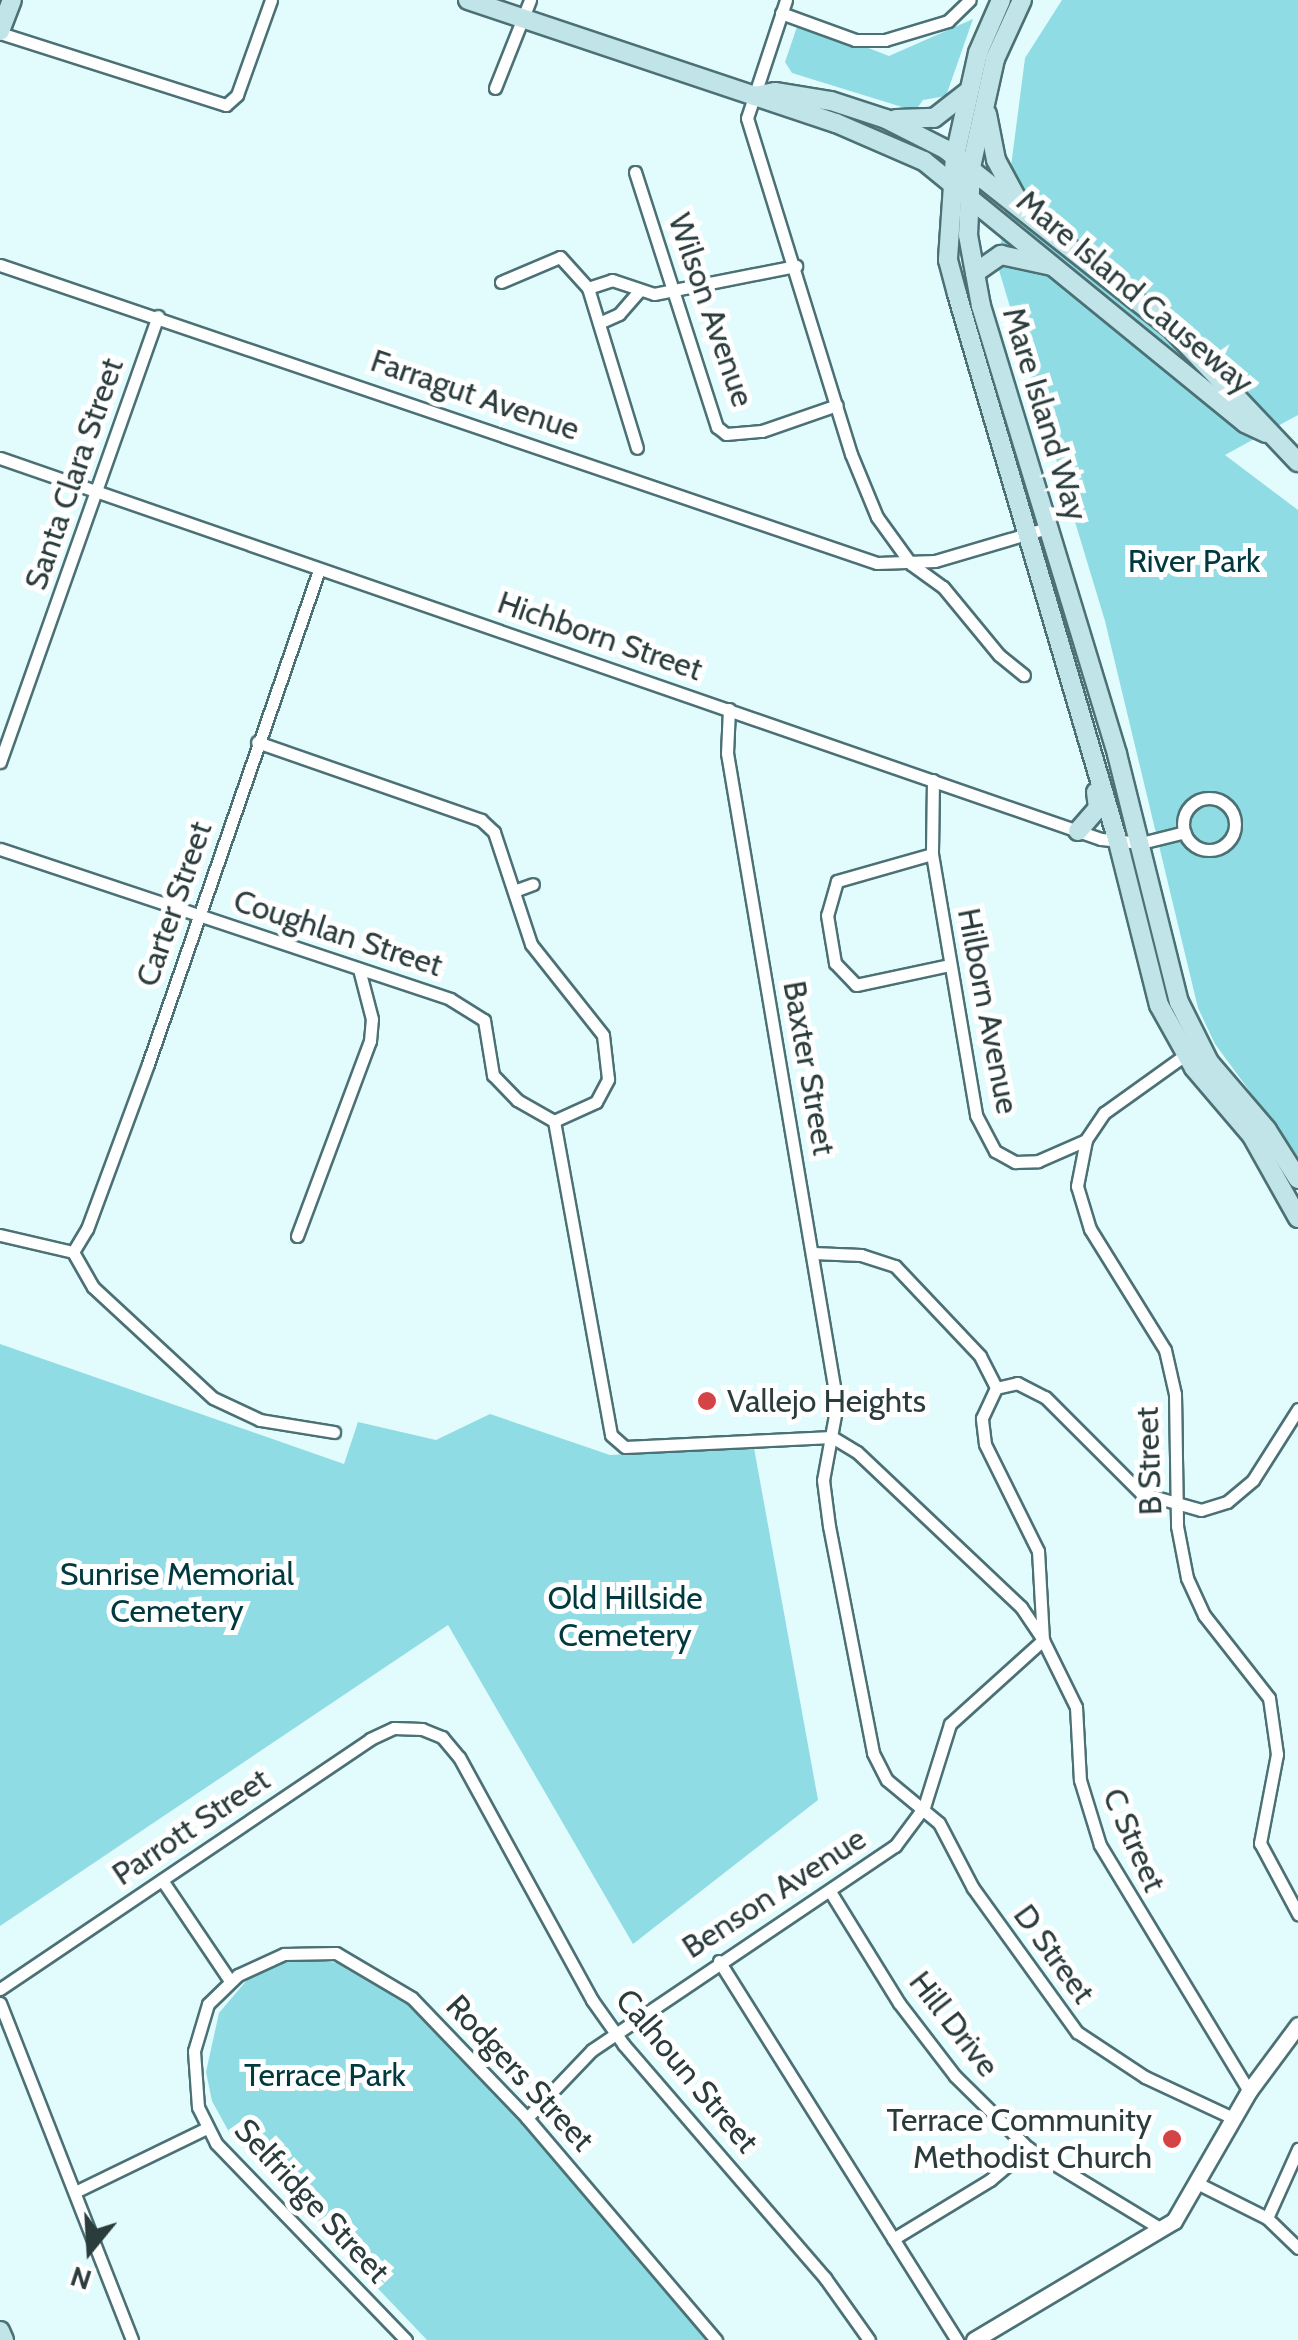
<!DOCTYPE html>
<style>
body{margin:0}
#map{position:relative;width:1298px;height:2340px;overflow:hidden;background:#e2fbfd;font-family:Cabin,sans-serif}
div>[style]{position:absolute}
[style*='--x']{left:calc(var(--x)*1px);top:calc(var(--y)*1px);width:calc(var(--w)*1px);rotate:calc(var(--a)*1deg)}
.green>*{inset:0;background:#90dce4}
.roads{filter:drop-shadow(2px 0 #4b7175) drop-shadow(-2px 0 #4b7175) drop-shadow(0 2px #4b7175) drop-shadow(0 -2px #4b7175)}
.minor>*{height:11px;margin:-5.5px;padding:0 5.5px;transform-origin:5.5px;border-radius:5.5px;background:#fff}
.minor>.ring{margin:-5.5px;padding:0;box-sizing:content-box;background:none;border:11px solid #fff;border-radius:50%}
.tertiary>*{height:15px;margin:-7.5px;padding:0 7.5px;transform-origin:7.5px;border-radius:7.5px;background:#fff}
.secondary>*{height:18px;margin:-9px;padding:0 9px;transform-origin:9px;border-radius:9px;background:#c1e4e8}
.dots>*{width:28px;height:28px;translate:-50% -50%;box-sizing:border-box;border:5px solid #fff;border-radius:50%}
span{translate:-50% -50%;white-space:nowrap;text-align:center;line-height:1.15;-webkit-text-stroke:10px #fff;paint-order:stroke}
.street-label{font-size:32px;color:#2b3c3d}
.park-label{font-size:32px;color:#003a3f}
.poi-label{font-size:32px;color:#2b3c3d}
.left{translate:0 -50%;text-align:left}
.right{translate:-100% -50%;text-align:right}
.north{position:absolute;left:40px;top:2200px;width:100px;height:100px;-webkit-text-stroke:8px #fff;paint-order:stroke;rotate:198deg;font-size:28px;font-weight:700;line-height:40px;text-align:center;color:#2b3c3d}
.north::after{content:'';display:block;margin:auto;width:35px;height:45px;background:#2b3c3d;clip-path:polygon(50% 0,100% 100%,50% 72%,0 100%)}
</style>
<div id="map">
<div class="green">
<div style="clip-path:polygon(1062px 0,1298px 0,1298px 415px,1225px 455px,1298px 510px,1298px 1157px,1215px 1044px,1198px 1008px,1105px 621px,998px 267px,1025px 58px)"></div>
<div style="clip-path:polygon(973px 19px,946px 96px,923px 100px,915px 111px,792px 73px,785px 62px,799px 21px,889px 56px)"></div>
<div style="clip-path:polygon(0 1344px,344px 1464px,358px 1422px,436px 1440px,490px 1414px,610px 1455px,754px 1448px,818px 1800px,633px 1944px,448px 1625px,0 1926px)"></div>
<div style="clip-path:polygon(298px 1957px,357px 1966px,394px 1990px,526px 2125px,709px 2340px,427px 2340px,229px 2132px,212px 2101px,206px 2072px,219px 2013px,252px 1974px)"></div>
</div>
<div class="roads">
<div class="minor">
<div style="--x:786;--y:0;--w:124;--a:108.3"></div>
<div style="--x:747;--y:118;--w:352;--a:72.8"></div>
<div style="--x:851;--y:454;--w:68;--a:67.6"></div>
<div style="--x:877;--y:517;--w:58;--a:54.1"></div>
<div style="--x:911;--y:564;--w:39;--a:36"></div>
<div style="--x:943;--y:587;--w:88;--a:50.5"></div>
<div style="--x:999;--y:655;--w:32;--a:39"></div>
<div style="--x:781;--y:13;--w:79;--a:20"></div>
<div style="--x:855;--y:40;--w:30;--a:0"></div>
<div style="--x:885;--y:40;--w:66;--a:-16.8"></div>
<div style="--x:948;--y:21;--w:30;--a:-44"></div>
<div style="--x:0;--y:33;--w:237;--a:17.7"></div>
<div style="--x:226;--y:105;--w:15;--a:-42"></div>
<div style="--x:237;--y:95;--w:101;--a:-70.3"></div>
<div style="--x:495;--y:88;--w:95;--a:-68.3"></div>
<div style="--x:635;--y:172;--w:268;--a:72.2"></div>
<div style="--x:717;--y:427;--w:11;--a:38"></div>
<div style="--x:726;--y:434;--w:36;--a:-5"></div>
<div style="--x:762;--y:431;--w:79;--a:-19.1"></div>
<div style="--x:0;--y:265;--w:926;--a:18.77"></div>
<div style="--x:877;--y:563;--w:58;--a:-2"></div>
<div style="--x:935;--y:561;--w:117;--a:-16.4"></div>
<div style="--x:501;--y:282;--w:64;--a:-23"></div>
<div style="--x:560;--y:257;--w:42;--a:47.9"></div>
<div style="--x:588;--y:288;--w:25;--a:-18"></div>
<div style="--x:612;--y:280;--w:44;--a:18.4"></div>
<div style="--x:654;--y:294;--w:145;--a:-11.2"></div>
<div style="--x:588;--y:288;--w:167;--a:73"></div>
<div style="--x:599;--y:323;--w:22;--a:-24"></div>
<div style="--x:619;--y:314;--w:29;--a:-49"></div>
<div style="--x:0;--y:458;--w:1165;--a:19.09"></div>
<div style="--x:1101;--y:839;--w:40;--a:5.7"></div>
<div style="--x:1141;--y:843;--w:45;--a:-14"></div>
<div style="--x:729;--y:709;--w:44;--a:92.6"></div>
<div style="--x:727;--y:753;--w:660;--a:80.41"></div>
<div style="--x:837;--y:1404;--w:77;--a:100.4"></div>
<div style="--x:823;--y:1480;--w:46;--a:82.6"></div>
<div style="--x:829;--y:1526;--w:231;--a:79"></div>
<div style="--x:873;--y:1753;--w:30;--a:63"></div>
<div style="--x:887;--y:1780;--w:67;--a:39.6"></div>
<div style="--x:939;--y:1823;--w:73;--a:62.4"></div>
<div style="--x:973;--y:1888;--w:178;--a:54.2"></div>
<div style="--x:1077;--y:2032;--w:82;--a:33.5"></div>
<div style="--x:1145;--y:2077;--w:97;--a:25"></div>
<div style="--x:0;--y:762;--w:473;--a:-70.5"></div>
<div style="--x:933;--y:780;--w:74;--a:90.8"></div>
<div style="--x:932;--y:854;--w:265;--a:80.4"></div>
<div style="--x:976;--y:1115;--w:41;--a:62.2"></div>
<div style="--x:995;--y:1151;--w:23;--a:29"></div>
<div style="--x:1015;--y:1162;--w:23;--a:-2"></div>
<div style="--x:1038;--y:1161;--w:52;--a:-23.6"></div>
<div class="ring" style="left:1183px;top:798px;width:41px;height:41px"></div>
<div style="--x:0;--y:849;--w:474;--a:18.4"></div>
<div style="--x:450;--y:999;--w:40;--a:32"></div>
<div style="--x:484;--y:1020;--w:56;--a:80.7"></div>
<div style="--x:493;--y:1075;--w:35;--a:46"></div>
<div style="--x:517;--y:1100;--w:43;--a:29.6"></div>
<div style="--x:554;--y:1121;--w:46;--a:-24.3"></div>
<div style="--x:596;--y:1102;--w:26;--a:-62"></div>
<div style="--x:608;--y:1079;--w:44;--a:-96.5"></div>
<div style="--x:603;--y:1035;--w:116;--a:-128.4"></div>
<div style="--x:531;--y:944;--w:118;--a:-108.3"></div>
<div style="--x:494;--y:832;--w:18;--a:-137"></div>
<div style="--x:481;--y:820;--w:237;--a:-160.8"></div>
<div style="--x:932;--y:854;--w:99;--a:164.1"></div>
<div style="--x:837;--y:881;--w:35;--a:106"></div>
<div style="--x:827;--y:915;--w:49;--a:80.5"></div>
<div style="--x:835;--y:963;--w:30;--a:46"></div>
<div style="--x:856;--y:985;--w:95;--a:-12.1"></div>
<div style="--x:514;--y:891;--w:20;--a:-20"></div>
<div style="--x:1192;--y:1050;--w:108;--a:144.4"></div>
<div style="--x:1104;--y:1113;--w:32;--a:124"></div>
<div style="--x:1086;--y:1140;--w:47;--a:101.1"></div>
<div style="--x:1077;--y:1186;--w:45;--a:73.2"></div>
<div style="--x:1090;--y:1229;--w:142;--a:58.2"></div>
<div style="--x:1165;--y:1350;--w:45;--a:77.2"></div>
<div style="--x:1175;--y:1394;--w:132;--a:89.1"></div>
<div style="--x:1177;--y:1526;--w:53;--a:79.1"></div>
<div style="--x:1187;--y:1578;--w:41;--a:65.3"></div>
<div style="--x:1204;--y:1615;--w:105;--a:51.9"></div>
<div style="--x:1269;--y:1698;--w:57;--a:81.9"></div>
<div style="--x:1277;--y:1754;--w:91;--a:100.8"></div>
<div style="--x:1260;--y:1843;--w:81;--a:61.8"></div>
<div style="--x:554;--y:1121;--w:319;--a:79.7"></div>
<div style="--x:611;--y:1435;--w:18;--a:41"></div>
<div style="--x:625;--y:1447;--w:207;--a:-2.8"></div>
<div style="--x:0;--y:1235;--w:75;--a:13.1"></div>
<div style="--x:297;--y:1236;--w:208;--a:-69.5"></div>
<div style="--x:370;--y:1041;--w:22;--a:-85"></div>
<div style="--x:372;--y:1019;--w:52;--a:-104.6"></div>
<div style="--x:73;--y:1252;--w:27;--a:-59"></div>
<div style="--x:87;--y:1229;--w:176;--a:-69.7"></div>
<div style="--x:148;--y:1064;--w:523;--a:-70.91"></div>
<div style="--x:73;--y:1252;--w:40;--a:60.3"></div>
<div style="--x:93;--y:1287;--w:163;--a:42.8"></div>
<div style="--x:213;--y:1398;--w:52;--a:25.1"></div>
<div style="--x:260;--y:1420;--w:75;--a:9.2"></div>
<div style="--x:813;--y:1253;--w:48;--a:2.4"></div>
<div style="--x:861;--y:1255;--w:36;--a:18"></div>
<div style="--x:895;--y:1266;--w:124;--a:46.6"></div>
<div style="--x:980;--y:1356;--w:36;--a:63"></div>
<div style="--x:832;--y:1437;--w:29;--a:31"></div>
<div style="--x:857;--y:1452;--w:226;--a:43.4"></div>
<div style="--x:1021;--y:1607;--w:40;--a:56"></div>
<div style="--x:1043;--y:1640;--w:75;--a:63.8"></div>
<div style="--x:1076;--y:1707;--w:73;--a:86.9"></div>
<div style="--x:1080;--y:1780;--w:68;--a:72.9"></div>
<div style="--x:1100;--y:1845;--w:288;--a:58.8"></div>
<div style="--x:1043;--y:1640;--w:89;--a:-93.2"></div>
<div style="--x:1038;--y:1551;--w:119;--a:-116.4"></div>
<div style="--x:985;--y:1444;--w:26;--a:-97"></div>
<div style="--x:982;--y:1418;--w:33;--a:-65"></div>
<div style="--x:996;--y:1388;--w:22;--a:-13"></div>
<div style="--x:1017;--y:1383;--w:31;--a:27"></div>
<div style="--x:1045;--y:1397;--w:136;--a:45"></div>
<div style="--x:1141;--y:1493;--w:62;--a:15.8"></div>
<div style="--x:1201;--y:1510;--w:27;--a:-17"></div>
<div style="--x:1227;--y:1502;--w:34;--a:-40"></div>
<div style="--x:1253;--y:1480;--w:84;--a:-57.6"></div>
<div style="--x:162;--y:1880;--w:122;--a:56"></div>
<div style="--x:831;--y:1893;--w:129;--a:58.3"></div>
<div style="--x:899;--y:2003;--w:92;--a:52.5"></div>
<div style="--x:955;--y:2076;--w:103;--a:44.6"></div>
<div style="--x:1028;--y:2148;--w:156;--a:31.3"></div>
<div style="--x:719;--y:1961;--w:448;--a:57.9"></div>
<div style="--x:0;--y:1989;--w:447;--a:-34"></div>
<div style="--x:370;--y:1739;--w:26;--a:-25"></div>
<div style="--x:394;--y:1728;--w:28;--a:2"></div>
<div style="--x:422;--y:1729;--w:22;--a:22"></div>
<div style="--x:442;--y:1737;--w:26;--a:50"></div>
<div style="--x:459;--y:1757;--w:277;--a:61.3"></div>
<div style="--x:592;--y:2000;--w:55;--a:54.6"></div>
<div style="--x:624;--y:2045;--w:308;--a:49.2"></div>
<div style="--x:825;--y:2278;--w:76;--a:54.6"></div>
<div style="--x:0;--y:2003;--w:362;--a:68.6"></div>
<div style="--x:527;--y:2118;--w:94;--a:-46.3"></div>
<div style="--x:592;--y:2050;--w:365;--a:-34"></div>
<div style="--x:895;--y:1846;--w:49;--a:-53.4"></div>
<div style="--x:924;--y:1807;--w:87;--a:-72.6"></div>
<div style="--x:950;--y:1724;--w:125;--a:-42.1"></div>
<div style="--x:1199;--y:2184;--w:76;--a:26.6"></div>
<div style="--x:1267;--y:2218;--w:43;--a:44.1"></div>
<div style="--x:75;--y:2192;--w:147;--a:-25.9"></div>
<div style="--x:1267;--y:2218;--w:76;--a:-65.8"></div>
<div style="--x:893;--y:2239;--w:114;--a:-31.3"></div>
<div style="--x:990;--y:2180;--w:50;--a:-40.1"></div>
<div style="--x:406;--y:2340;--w:274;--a:-134"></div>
<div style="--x:216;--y:2143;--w:40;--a:-116.6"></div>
<div style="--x:198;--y:2107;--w:56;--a:-94.1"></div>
<div style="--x:194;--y:2051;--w:49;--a:-73.4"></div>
<div style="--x:208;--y:2004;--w:42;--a:-44"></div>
<div style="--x:238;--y:1975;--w:51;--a:-24.5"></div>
<div style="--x:284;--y:1954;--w:52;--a:-1.1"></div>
<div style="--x:336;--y:1953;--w:88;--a:30.6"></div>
<div style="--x:412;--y:1998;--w:166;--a:46.2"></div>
<div style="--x:527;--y:2118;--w:292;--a:49.6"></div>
</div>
<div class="tertiary">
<div style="--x:974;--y:2340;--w:233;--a:-30.8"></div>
<div style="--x:1174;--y:2221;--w:150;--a:-60"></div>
<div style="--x:1249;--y:2091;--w:82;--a:-53.4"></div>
</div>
<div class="secondary">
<div style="--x:468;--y:0;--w:388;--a:18.5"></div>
<div style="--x:836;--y:123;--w:96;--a:23.4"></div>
<div style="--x:924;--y:161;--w:414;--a:39.2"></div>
<div style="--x:1245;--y:423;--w:23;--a:25"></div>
<div style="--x:1001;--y:0;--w:58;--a:113.5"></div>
<div style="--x:978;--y:53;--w:106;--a:102.6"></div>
<div style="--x:955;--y:156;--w:104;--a:93.9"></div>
<div style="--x:948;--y:260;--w:35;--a:75"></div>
<div style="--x:957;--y:294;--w:571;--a:73.63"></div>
<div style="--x:1118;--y:842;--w:168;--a:75.9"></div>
<div style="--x:1159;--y:1005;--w:72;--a:60.9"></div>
<div style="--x:1194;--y:1068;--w:89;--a:49.5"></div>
<div style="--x:1252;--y:1136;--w:94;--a:60.7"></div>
<div style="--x:1022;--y:0;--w:65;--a:114.6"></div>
<div style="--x:995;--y:59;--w:111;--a:102.5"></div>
<div style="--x:971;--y:167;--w:68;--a:92.5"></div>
<div style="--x:968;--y:235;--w:72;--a:79.6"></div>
<div style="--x:981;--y:306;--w:468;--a:73.1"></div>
<div style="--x:1117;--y:754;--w:256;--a:76"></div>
<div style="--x:1179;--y:1002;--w:67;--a:63.4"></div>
<div style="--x:1209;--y:1062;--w:89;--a:49.5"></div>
<div style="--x:1267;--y:1130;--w:58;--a:57.7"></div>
<div style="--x:0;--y:31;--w:33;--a:-69"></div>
<div style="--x:754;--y:96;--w:21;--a:-11"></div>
<div style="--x:775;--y:92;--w:57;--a:9.1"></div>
<div style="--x:831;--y:101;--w:58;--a:18.1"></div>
<div style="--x:886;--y:119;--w:66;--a:27"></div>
<div style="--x:945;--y:149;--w:291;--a:38.4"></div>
<div style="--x:1173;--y:330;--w:182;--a:46.6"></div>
<div style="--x:987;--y:114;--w:47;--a:78.9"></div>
<div style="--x:996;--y:160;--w:42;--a:61.6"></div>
<div style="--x:896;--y:119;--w:38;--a:-2"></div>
<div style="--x:934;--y:118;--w:41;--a:-38"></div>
<div style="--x:975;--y:273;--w:32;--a:-35"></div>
<div style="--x:1001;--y:255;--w:52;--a:12.2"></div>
<div style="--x:1078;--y:831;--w:30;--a:-49"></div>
<div style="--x:1098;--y:808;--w:16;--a:-97"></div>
<div style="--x:0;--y:2331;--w:10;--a:66"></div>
</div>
</div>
<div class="dots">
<div style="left:707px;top:1401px;background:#d44446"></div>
<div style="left:1172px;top:2139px;background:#d44446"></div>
</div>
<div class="street-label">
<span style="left:1135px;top:292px;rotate:40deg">Mare Island Causeway</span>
<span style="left:711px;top:310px;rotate:71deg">Wilson Avenue</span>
<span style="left:475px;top:395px;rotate:19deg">Farragut Avenue</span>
<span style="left:1045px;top:414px;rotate:73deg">Mare Island Way</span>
<span style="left:74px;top:474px;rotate:-71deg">Santa Clara Street</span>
<span style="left:600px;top:636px;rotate:19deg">Hichborn Street</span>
<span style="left:174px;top:904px;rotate:-71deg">Carter Street</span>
<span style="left:338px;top:933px;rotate:18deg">Coughlan Street</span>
<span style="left:988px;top:1011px;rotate:79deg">Hilborn Avenue</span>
<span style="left:809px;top:1068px;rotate:80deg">Baxter Street</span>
<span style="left:1149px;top:1461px;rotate:-92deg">B Street</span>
<span style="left:191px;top:1827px;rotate:-34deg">Parrott Street</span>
<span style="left:1134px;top:1840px;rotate:66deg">C Street</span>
<span style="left:774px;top:1893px;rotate:-33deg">Benson Avenue</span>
<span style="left:1054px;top:1954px;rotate:54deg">D Street</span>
<span style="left:954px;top:2024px;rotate:52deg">Hill Drive</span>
<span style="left:687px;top:2071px;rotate:50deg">Calhoun Street</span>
<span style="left:520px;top:2073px;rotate:47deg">Rodgers Street</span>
<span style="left:312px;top:2201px;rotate:47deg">Selfridge Street</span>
</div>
<div class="park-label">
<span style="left:1194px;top:561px">River Park</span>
<span style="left:177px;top:1593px">Sunrise Memorial<br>Cemetery</span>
<span style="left:625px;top:1617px">Old Hillside<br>Cemetery</span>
<span style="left:325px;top:2075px">Terrace Park</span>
</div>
<div class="poi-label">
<span class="left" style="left:727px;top:1401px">Vallejo Heights</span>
<span class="right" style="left:1152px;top:2139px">Terrace Community<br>Methodist Church</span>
</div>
<div class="north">N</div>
</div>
